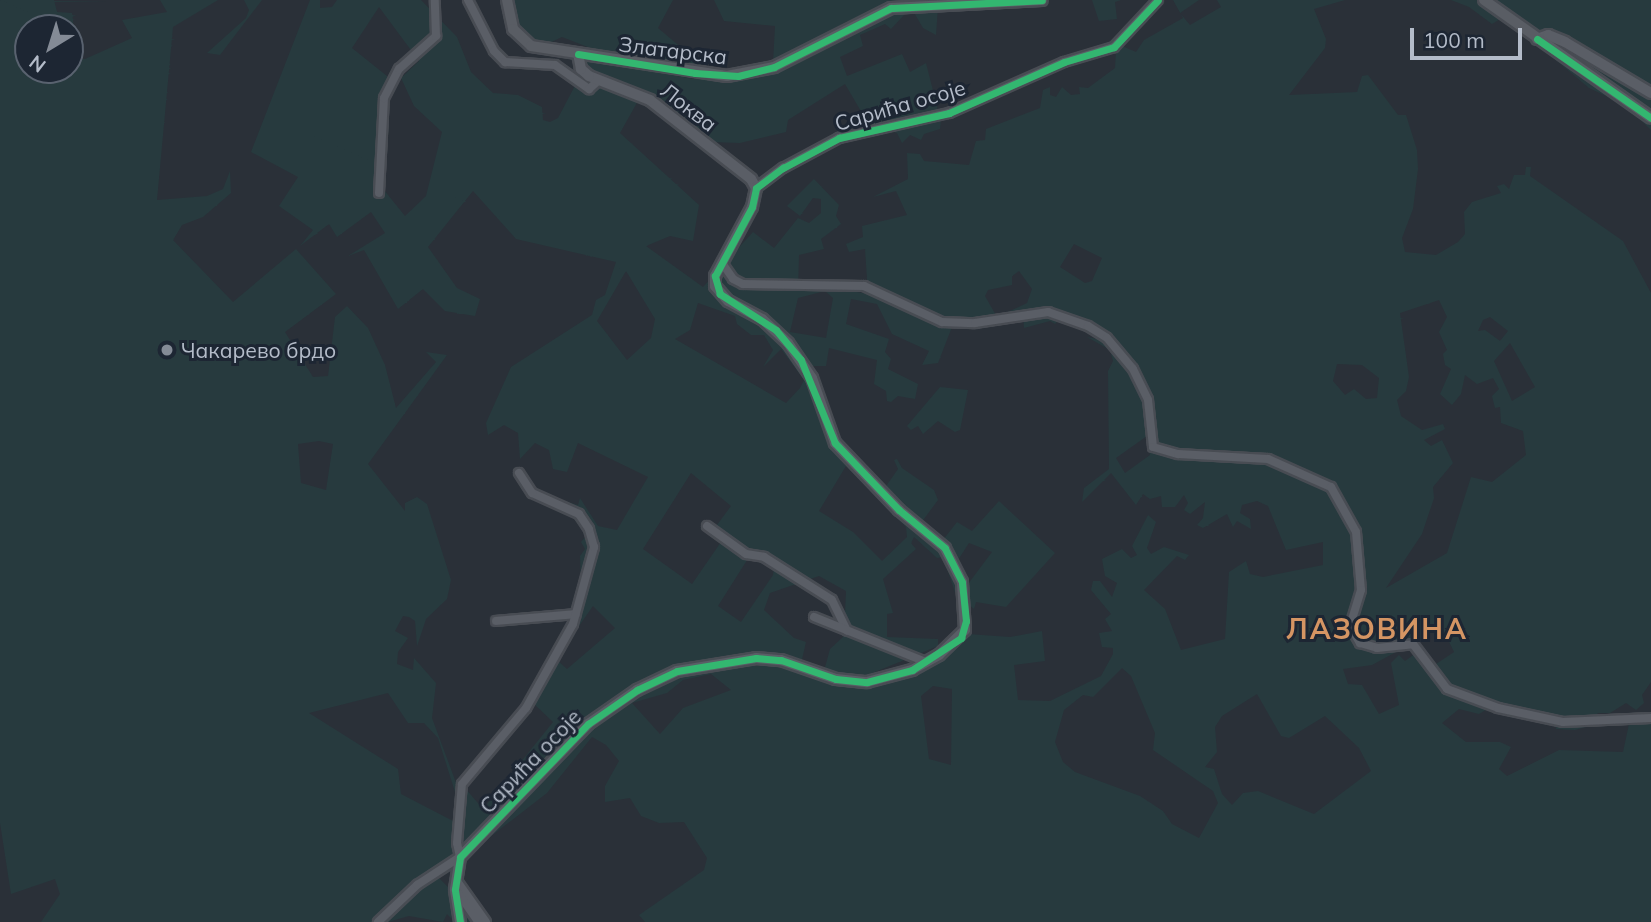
<!DOCTYPE html>
<meta charset="utf-8">
<style>
body{margin:0}
#map{position:relative;width:1651px;height:922px;overflow:hidden;background:#2a3038;font-family:Mulish,sans-serif}
div>[style]{position:absolute}
[style*='--x']{left:calc(var(--x)*1px);top:calc(var(--y)*1px);width:calc(var(--w)*1px);rotate:calc(var(--a)*1deg)}
.green>*{inset:0;background:#273a3e}
.roads{filter:drop-shadow(2px 0 #484c53) drop-shadow(-2px 0 #484c53) drop-shadow(0 2px #484c53) drop-shadow(0 -2px #484c53)}
.minor>*{height:8px;margin:-4px;padding:0 4px;transform-origin:4px;border-radius:4px;background:#5a5e66}
.tertiary>*{height:10px;margin:-5px;padding:0 5px;transform-origin:5px;border-radius:5px;background:#5a5e66}
.secondary>*{height:10px;margin:-5px;padding:0 5px;transform-origin:5px;border-radius:5px;background:#595d64}
.cycleway>*{height:7px;margin:-3.5px;padding:0 3.5px;transform-origin:3.5px;border-radius:3.5px;background:#33b770}
.dots>*{width:19px;height:19px;translate:-50% -50%;box-sizing:border-box;border:4px solid #1d2633;border-radius:50%}
span{translate:-50% -50%;white-space:nowrap;text-align:center;line-height:1.15;-webkit-text-stroke:6px #1d2633;paint-order:stroke}
.street-label{font-size:21px;color:#b4bcc9}
.poi-label{font-size:21px;color:#b4bcc9}
.left{translate:0 -50%;text-align:left}
.district-label{font-size:28px;color:#d59563;font-weight:700;letter-spacing:2px}
.north{position:absolute;left:14px;top:14px;width:70px;height:70px;box-sizing:border-box;background:#1d2633;border:2px solid #59626f;border-radius:50%;rotate:218deg;font-size:19px;font-weight:700;line-height:28px;text-align:center;color:#b4bcc9}
.north::after{content:'';display:block;margin:auto;width:24px;height:32px;background:#848b96;clip-path:polygon(50% 0,100% 100%,50% 72%,0 100%)}
.scale{position:absolute;left:1410px;top:28px;width:112px;height:32px;box-sizing:border-box;border:4px solid #b4bcc9;border-top:0;padding-left:9px;font-size:21px;line-height:24px;white-space:nowrap;color:#b4bcc9;-webkit-text-stroke:5px #1d2633;paint-order:stroke}
</style>
<div id="map">
<div class="green">
<div style="clip-path:polygon(evenodd,0 0,54px 0,57px 12px,72px 13px,74px 28px,29px 21px,25px 47px,28px 70px,70px 70px,70px 59px,85px 59px,132px 38px,122px 20px,167px 12px,160px 0,218px 0,173px 27px,157px 200px,207px 196px,223px 189px,230px 171px,231px 193px,203px 217px,182px 225px,173px 240px,233px 302px,296px 249px,336px 294px,285px 332px,313px 377px,328px 376px,335px 317px,347px 306px,368px 328px,385px 365px,396px 408px,436px 362px,426px 352px,447px 355px,368px 464px,405px 511px,405px 503px,417px 497px,427px 504px,451px 580px,447px 599px,426px 619px,417px 646px,415px 621px,409px 617px,403px 616px,395px 631px,408px 638px,398px 652px,397px 664px,413px 670px,414px 658px,436px 683px,432px 718px,458px 788px,523px 705px,549px 654px,582px 614px,580px 556px,585px 549px,581px 542px,587px 535px,572px 516px,558px 510px,560px 500px,578px 505px,580px 498px,598px 526px,617px 530px,648px 477px,578px 443px,567px 472px,553px 469px,549px 450px,535px 443px,520px 459px,518px 433px,504px 425px,488px 435px,486px 423px,511px 367px,592px 315px,596px 300px,605px 295px,616px 262px,516px 239px,473px 191px,428px 247px,457px 288px,480px 299px,475px 316px,445px 311px,423px 289px,398px 309px,364px 250px,348px 256px,385px 233px,371px 212px,337px 237px,329px 224px,300px 246px,313px 230px,279px 206px,298px 177px,251px 152px,310px 0,320px 0,320px 8px,332px 7px,337px 0,421px 0,457px 37px,471px 72px,493px 93px,518px 95px,542px 107px,543px 120px,550px 122px,558px 118px,589px 59px,693px 79px,739px 79px,783px 66px,883px 14px,938px 7px,936px 35px,923px 28px,913px 11px,906px 13px,891px 29px,885px 24px,860px 35px,863px 46px,840px 57px,847px 76px,902px 54px,910px 72px,926px 63px,939px 114px,972px 108px,941px 120px,940px 129px,924px 134px,921px 140px,910px 135px,902px 143px,897px 133px,869px 125px,845px 84px,788px 120px,786px 132px,740px 143px,712px 142px,638px 101px,620px 133px,699px 205px,693px 241px,670px 236px,646px 246px,703px 287px,753px 232px,774px 248px,798px 218px,809px 223px,821px 213px,821px 199px,813px 198px,800px 216px,787px 206px,814px 179px,839px 205px,836px 216px,841px 224px,821px 239px,824px 249px,799px 255px,798px 290px,834px 288px,868px 294px,865px 249px,849px 252px,846px 244px,863px 237px,862px 226px,907px 215px,896px 191px,873px 197px,908px 179px,907px 153px,920px 154px,924px 161px,969px 165px,976px 141px,985px 140px,986px 129px,1040px 108px,1043px 90px,1050px 87px,1050px 95px,1056px 97px,1062px 87px,1071px 95px,1080px 94px,1079px 87px,1088px 88px,1115px 68px,1116px 50px,1122px 46px,1136px 52px,1144px 40px,1183px 18px,1173px 0,1199px 0,1180px 13px,1190px 25px,1221px 7px,1217px 0,1345px 0,1314px 9px,1326px 39px,1325px 48px,1289px 95px,1357px 92px,1362px 76px,1368px 75px,1398px 115px,1406px 115px,1417px 150px,1418px 169px,1413px 209px,1402px 238px,1405px 252px,1436px 255px,1458px 242px,1465px 234px,1464px 212px,1472px 202px,1501px 193px,1497px 186px,1504px 184px,1509px 189px,1514px 175px,1525px 175px,1526px 167px,1531px 167px,1530px 176px,1623px 241px,1651px 293px,1651px 682px,1642px 695px,1644px 703px,1636px 710px,1626px 703px,1610px 713px,1598px 713px,1589px 726px,1575px 730px,1556px 729px,1557px 715px,1499px 702px,1479px 714px,1459px 709px,1442px 723px,1466px 742px,1500px 742px,1511px 747px,1499px 769px,1507px 776px,1559px 750px,1623px 752px,1629px 724px,1651px 722px,1651px 922px,645px 922px,639px 915px,704px 870px,707px 858px,684px 822px,659px 823px,641px 816px,630px 798px,605px 802px,605px 786px,619px 761px,606px 745px,592px 737px,547px 793px,472px 851px,454px 855px,416px 879px,440px 879px,452px 891px,460px 881px,489px 922px,455px 922px,447px 914px,443px 922px,409px 916px,388px 922px,41px 922px,60px 894px,55px 879px,11px 894px,0 823px,0 0,379px 7px,419px 61px,401px 78px,414px 106px,442px 132px,426px 196px,405px 216px,384px 190px,387px 76px,352px 48px,379px 7px,0 0,1074px 244px,1102px 258px,1092px 281px,1085px 283px,1060px 267px,1074px 244px,0 0,626px 271px,655px 319px,651px 338px,627px 360px,597px 321px,626px 271px,0 0,1019px 271px,1032px 289px,1027px 303px,997px 317px,985px 296px,988px 290px,1012px 285px,1012px 276px,1019px 271px,0 0,825px 291px,833px 298px,826px 338px,790px 332px,798px 298px,825px 291px,0 0,725px 292px,779px 325px,812px 366px,826px 366px,829px 348px,877px 360px,874px 384px,886px 391px,887px 401px,891px 402px,898px 396px,915px 399px,918px 384px,888px 369px,891px 359px,885px 352px,889px 339px,846px 324px,851px 299px,877px 304px,892px 334px,929px 351px,922px 365px,938px 363px,952px 327px,925px 314px,966px 319px,980px 326px,985px 320px,1023px 315px,1024px 328px,1050px 321px,1055px 324px,1058px 321px,1052px 311px,1058px 311px,1076px 318px,1079px 326px,1086px 330px,1094px 325px,1103px 331px,1103px 340px,1087px 337px,1110px 350px,1113px 361px,1108px 371px,1109px 469px,1084px 488px,1082px 502px,1111px 473px,1136px 505px,1143px 494px,1150px 499px,1161px 496px,1162px 507px,1175px 507px,1184px 495px,1188px 503px,1184px 510px,1190px 514px,1205px 502px,1203px 518px,1197px 525px,1203px 528px,1227px 514px,1233px 527px,1237px 521px,1251px 529px,1250px 519px,1240px 513px,1242px 505px,1257px 501px,1268px 506px,1286px 550px,1323px 542px,1323px 565px,1263px 577px,1250px 574px,1246px 561px,1229px 572px,1225px 639px,1181px 650px,1165px 609px,1144px 590px,1177px 556px,1185px 560px,1189px 555px,1164px 547px,1151px 554px,1147px 548px,1156px 522px,1148px 515px,1132px 546px,1137px 555px,1131px 558px,1122px 549px,1102px 559px,1105px 576px,1117px 583px,1112px 597px,1100px 581px,1093px 581px,1091px 590px,1111px 614px,1105px 619px,1112px 631px,1099px 633px,1102px 647px,1113px 648px,1113px 654px,1101px 676px,1050px 701px,1018px 700px,1014px 665px,1045px 661px,1042px 631px,1010px 637px,968px 634px,874px 685px,826px 680px,783px 666px,732px 665px,688px 672px,649px 689px,582px 738px,590px 717px,648px 680px,683px 667px,764px 655px,801px 664px,806px 642px,794px 638px,764px 610px,770px 593px,819px 576px,846px 591px,844px 636px,830px 649px,824px 671px,858px 679px,938px 646px,938px 639px,887px 637px,887px 614px,893px 613px,883px 579px,916px 549px,911px 543px,914px 537px,937px 558px,943px 557px,960px 607px,951px 562px,839px 455px,824px 432px,798px 360px,765px 324px,716px 295px,725px 292px,0 0,1439px 300px,1447px 317px,1439px 332px,1447px 350px,1443px 354px,1445px 365px,1451px 369px,1440px 394px,1452px 405px,1461px 394px,1465px 375px,1477px 384px,1493px 378px,1499px 389px,1492px 396px,1495px 408px,1500px 407px,1501px 423px,1523px 431px,1526px 455px,1492px 482px,1471px 477px,1447px 553px,1386px 588px,1422px 534px,1434px 498px,1433px 487px,1453px 463px,1442px 440px,1431px 446px,1424px 440px,1445px 429px,1443px 424px,1422px 430px,1401px 416px,1397px 400px,1406px 391px,1409px 377px,1400px 313px,1439px 300px,0 0,698px 303px,735px 316px,737px 324px,751px 335px,764px 335px,773px 350px,763px 367px,781px 349px,804px 380px,800px 388px,786px 403px,675px 339px,690px 330px,698px 303px,0 0,1490px 317px,1508px 331px,1500px 341px,1485px 330px,1478px 331px,1483px 320px,1490px 317px,0 0,1510px 343px,1535px 387px,1512px 401px,1494px 361px,1510px 343px,0 0,1337px 364px,1362px 365px,1379px 378px,1377px 398px,1366px 399px,1354px 389px,1345px 395px,1333px 381px,1337px 364px,0 0,1147px 436px,1150px 455px,1125px 473px,1116px 458px,1147px 436px,0 0,319px 441px,333px 444px,326px 490px,301px 483px,298px 444px,319px 441px,0 0,846px 466px,906px 527px,907px 537px,882px 561px,853px 532px,819px 511px,846px 466px,0 0,691px 473px,731px 506px,711px 533px,721px 542px,692px 584px,643px 549px,691px 473px,0 0,749px 557px,774px 566px,773px 575px,741px 622px,718px 606px,749px 557px,0 0,593px 606px,615px 628px,567px 669px,556px 659px,593px 606px,0 0,1442px 627px,1454px 652px,1436px 664px,1425px 662px,1416px 653px,1405px 661px,1399px 655px,1391px 663px,1399px 705px,1379px 714px,1362px 685px,1348px 684px,1343px 669px,1372px 665px,1442px 627px,0 0,1122px 668px,1131px 676px,1155px 733px,1153px 750px,1213px 791px,1218px 803px,1199px 838px,1172px 824px,1163px 811px,1140px 796px,1075px 772px,1063px 762px,1055px 742px,1064px 710px,1083px 695px,1093px 697px,1122px 668px,0 0,711px 674px,731px 690px,683px 708px,660px 734px,632px 703px,667px 693px,683px 680px,711px 674px,0 0,933px 686px,952px 689px,951px 765px,929px 759px,921px 696px,933px 686px,0 0,388px 693px,408px 723px,424px 723px,438px 738px,455px 792px,455px 822px,401px 794px,398px 769px,309px 713px,388px 693px,0 0,1257px 694px,1281px 736px,1289px 738px,1325px 716px,1359px 748px,1371px 771px,1314px 814px,1258px 791px,1243px 793px,1232px 805px,1222px 794px,1214px 769px,1205px 767px,1217px 752px,1215px 727px,1222px 716px,1257px 694px,0 0,533px 703px,553px 722px,483px 809px,465px 788px,496px 739px,533px 703px)"></div>
<div style="clip-path:polygon(244px 0,262px 0,220px 55px,207px 53px,246px 18px,249px 10px)"></div>
<div style="clip-path:polygon(510px 0,673px 0,658px 28px,709px 71px,598px 51px,562px 37px,547px 44px,527px 39px,519px 33px)"></div>
<div style="clip-path:polygon(714px 0,907px 0,846px 22px,773px 63px,775px 26px,724px 21px)"></div>
<div style="clip-path:polygon(1092px 0,1121px 0,1115px 2px,1117px 19px,1099px 21px)"></div>
<div style="clip-path:polygon(1451px 0,1477px 0,1502px 18px,1492px 24px,1469px 7px)"></div>
<div style="clip-path:polygon(1493px 0,1651px 0,1651px 89px,1548px 32px,1532px 30px)"></div>
<div style="clip-path:polygon(1538px 45px,1572px 57px,1578px 54px,1651px 97px,1651px 130px,1625px 105px,1589px 88px)"></div>
<div style="clip-path:polygon(940px 387px,968px 390px,960px 430px,955px 432px,938px 421px,923px 434px,918px 426px,911px 430px,907px 426px)"></div>
<div style="clip-path:polygon(897px 459px,902px 468px,934px 490px,938px 500px,921px 523px,884px 489px,898px 469px,894px 460px)"></div>
<div style="clip-path:polygon(999px 501px,1055px 553px,1006px 607px,976px 602px,974px 609px,969px 605px,968px 584px,992px 552px,969px 543px,958px 560px,943px 540px,957px 522px,972px 531px)"></div>
</div>
<div class="roads">
<div class="minor">
<div style="--x:468;--y:0;--w:57;--a:63"></div>
<div style="--x:494;--y:51;--w:16;--a:45"></div>
<div style="--x:505;--y:62;--w:50;--a:3.4"></div>
<div style="--x:555;--y:65;--w:42;--a:35.2"></div>
<div style="--x:589;--y:89;--w:12;--a:-42"></div>
<div style="--x:756;--y:188;--w:34;--a:-37"></div>
<div style="--x:783;--y:168;--w:64;--a:-28.2"></div>
<div style="--x:839;--y:138;--w:113;--a:-12.8"></div>
<div style="--x:949;--y:113;--w:126;--a:-23.9"></div>
<div style="--x:1064;--y:62;--w:52;--a:-16.7"></div>
<div style="--x:1114;--y:47;--w:64;--a:-46.9"></div>
<div style="--x:379;--y:193;--w:95;--a:-87"></div>
<div style="--x:384;--y:98;--w:33;--a:-63"></div>
<div style="--x:399;--y:69;--w:50;--a:-41.7"></div>
<div style="--x:436;--y:36;--w:36;--a:-92"></div>
<div style="--x:722;--y:263;--w:19;--a:55"></div>
<div style="--x:733;--y:279;--w:11;--a:27"></div>
<div style="--x:743;--y:284;--w:121;--a:0.9"></div>
<div style="--x:864;--y:286;--w:86;--a:24.8"></div>
<div style="--x:942;--y:322;--w:33;--a:2"></div>
<div style="--x:975;--y:323;--w:74;--a:-8.6"></div>
<div style="--x:1048;--y:312;--w:42;--a:19.3"></div>
<div style="--x:1088;--y:326;--w:22;--a:32"></div>
<div style="--x:1107;--y:338;--w:40;--a:50"></div>
<div style="--x:1133;--y:369;--w:34;--a:64"></div>
<div style="--x:1148;--y:400;--w:47;--a:83.9"></div>
<div style="--x:1153;--y:447;--w:26;--a:16"></div>
<div style="--x:1178;--y:454;--w:90;--a:3.2"></div>
<div style="--x:1268;--y:459;--w:69;--a:24"></div>
<div style="--x:1331;--y:487;--w:51;--a:60.9"></div>
<div style="--x:1356;--y:532;--w:58;--a:85.1"></div>
<div style="--x:1361;--y:590;--w:38;--a:107"></div>
<div style="--x:1350;--y:626;--w:20;--a:60"></div>
<div style="--x:1360;--y:643;--w:18;--a:16"></div>
<div style="--x:1377;--y:648;--w:36;--a:-6"></div>
<div style="--x:1413;--y:644;--w:56;--a:52.9"></div>
<div style="--x:1447;--y:689;--w:54;--a:20.4"></div>
<div style="--x:1498;--y:708;--w:66;--a:12.2"></div>
<div style="--x:1563;--y:722;--w:88;--a:-2.6"></div>
<div style="--x:707;--y:526;--w:48;--a:35.7"></div>
<div style="--x:746;--y:554;--w:18;--a:9"></div>
<div style="--x:764;--y:557;--w:80;--a:32.3"></div>
<div style="--x:832;--y:600;--w:34;--a:64"></div>
<div style="--x:814;--y:617;--w:121;--a:21.9"></div>
<div style="--x:496;--y:621;--w:80;--a:-5"></div>
<div style="--x:457;--y:881;--w:50;--a:54.7"></div>
<div style="--x:456;--y:890;--w:39;--a:55"></div>
<div style="--x:378;--y:922;--w:54;--a:-43.5"></div>
<div style="--x:417;--y:885;--w:51;--a:-33.1"></div>
<div style="--x:460;--y:857;--w:14;--a:-102"></div>
<div style="--x:457;--y:843;--w:59;--a:-85.2"></div>
<div style="--x:462;--y:784;--w:99;--a:-49.9"></div>
<div style="--x:526;--y:708;--w:96;--a:-60.8"></div>
<div style="--x:573;--y:624;--w:80;--a:-74.7"></div>
<div style="--x:594;--y:547;--w:19;--a:-106"></div>
<div style="--x:589;--y:529;--w:18;--a:-124"></div>
<div style="--x:579;--y:514;--w:51;--a:-155.9"></div>
<div style="--x:532;--y:493;--w:24;--a:-123"></div>
</div>
<div class="tertiary">
<div style="--x:1537;--y:39;--w:12;--a:-20"></div>
<div style="--x:1548;--y:35;--w:18;--a:22"></div>
<div style="--x:1565;--y:42;--w:100;--a:30.7"></div>
<div style="--x:460;--y:922;--w:33;--a:-99"></div>
<div style="--x:455;--y:889;--w:32;--a:-81"></div>
<div style="--x:460;--y:857;--w:185;--a:-46.1"></div>
<div style="--x:588;--y:724;--w:60;--a:-34.8"></div>
<div style="--x:637;--y:690;--w:44;--a:-25.4"></div>
<div style="--x:677;--y:671;--w:80;--a:-9.3"></div>
<div style="--x:756;--y:658;--w:25;--a:5"></div>
<div style="--x:781;--y:660;--w:58;--a:19.1"></div>
<div style="--x:836;--y:679;--w:31;--a:6"></div>
<div style="--x:867;--y:682;--w:47;--a:-14.9"></div>
<div style="--x:912;--y:670;--w:31;--a:-29"></div>
<div style="--x:939;--y:655;--w:36;--a:-44"></div>
<div style="--x:965;--y:630;--w:48;--a:-93.6"></div>
<div style="--x:962;--y:582;--w:38;--a:-117"></div>
<div style="--x:945;--y:548;--w:60;--a:-140.4"></div>
<div style="--x:899;--y:510;--w:93;--a:-133.7"></div>
<div style="--x:835;--y:443;--w:69;--a:-109.5"></div>
<div style="--x:812;--y:378;--w:42;--a:-124.4"></div>
<div style="--x:788;--y:343;--w:35;--a:-137"></div>
<div style="--x:762;--y:319;--w:38;--a:-152"></div>
<div style="--x:728;--y:301;--w:20;--a:-131"></div>
<div style="--x:715;--y:286;--w:10;--a:-90"></div>
<div style="--x:715;--y:276;--w:78;--a:-61.8"></div>
<div style="--x:752;--y:207;--w:19;--a:-78"></div>
<div style="--x:756;--y:188;--w:10;--a:-119"></div>
<div style="--x:751;--y:179;--w:128;--a:-142"></div>
<div style="--x:650;--y:100;--w:66;--a:-158.5"></div>
<div style="--x:589;--y:76;--w:11;--a:-139"></div>
<div style="--x:581;--y:69;--w:15;--a:-101"></div>
</div>
<div class="secondary">
<div style="--x:507;--y:0;--w:30;--a:78"></div>
<div style="--x:513;--y:29;--w:25;--a:43"></div>
<div style="--x:531;--y:46;--w:198;--a:8.7"></div>
<div style="--x:727;--y:76;--w:48;--a:-10.8"></div>
<div style="--x:774;--y:67;--w:131;--a:-26.8"></div>
<div style="--x:891;--y:8;--w:151;--a:-3"></div>
<div style="--x:1484;--y:0;--w:204;--a:35.2"></div>
</div>
</div>
<div class="cycleway">
<div style="--x:1537;--y:39;--w:139;--a:34.7"></div>
<div style="--x:578;--y:54;--w:119;--a:9.2"></div>
<div style="--x:695;--y:73;--w:43;--a:4"></div>
<div style="--x:738;--y:76;--w:37;--a:-14"></div>
<div style="--x:774;--y:67;--w:131;--a:-26.8"></div>
<div style="--x:891;--y:8;--w:151;--a:-3"></div>
<div style="--x:460;--y:922;--w:33;--a:-99"></div>
<div style="--x:455;--y:889;--w:32;--a:-81"></div>
<div style="--x:460;--y:857;--w:185;--a:-46.1"></div>
<div style="--x:588;--y:724;--w:60;--a:-34.8"></div>
<div style="--x:637;--y:690;--w:44;--a:-25.4"></div>
<div style="--x:677;--y:671;--w:80;--a:-9.3"></div>
<div style="--x:756;--y:658;--w:25;--a:5"></div>
<div style="--x:781;--y:660;--w:58;--a:19.1"></div>
<div style="--x:836;--y:679;--w:31;--a:6"></div>
<div style="--x:867;--y:682;--w:47;--a:-14.9"></div>
<div style="--x:912;--y:670;--w:59;--a:-33.1"></div>
<div style="--x:961;--y:638;--w:18;--a:-74"></div>
<div style="--x:966;--y:621;--w:39;--a:-96"></div>
<div style="--x:962;--y:582;--w:38;--a:-117"></div>
<div style="--x:945;--y:548;--w:60;--a:-140.4"></div>
<div style="--x:899;--y:510;--w:93;--a:-133.7"></div>
<div style="--x:835;--y:443;--w:90;--a:-112.3"></div>
<div style="--x:801;--y:360;--w:39;--a:-130"></div>
<div style="--x:776;--y:330;--w:67;--a:-147.3"></div>
<div style="--x:720;--y:294;--w:19;--a:-106"></div>
<div style="--x:715;--y:276;--w:78;--a:-61.8"></div>
<div style="--x:752;--y:207;--w:19;--a:-78"></div>
<div style="--x:756;--y:188;--w:34;--a:-37"></div>
<div style="--x:783;--y:168;--w:64;--a:-28.2"></div>
<div style="--x:839;--y:138;--w:113;--a:-12.8"></div>
<div style="--x:949;--y:113;--w:126;--a:-23.9"></div>
<div style="--x:1064;--y:62;--w:52;--a:-16.7"></div>
<div style="--x:1114;--y:47;--w:64;--a:-46.9"></div>
</div>
<div class="dots">
<div style="left:167px;top:350px;background:#848b96"></div>
</div>
<div class="street-label">
<span style="left:673px;top:50px;rotate:7deg">Златарска</span>
<span style="left:900px;top:105px;rotate:-16deg">Сарића осоје</span>
<span style="left:689px;top:107px;rotate:38deg">Локва</span>
<span style="left:530px;top:761px;rotate:-46deg">Сарића осоје</span>
</div>
<div class="poi-label">
<span class="left" style="left:181px;top:350px">Чакарево брдо</span>
</div>
<div class="district-label">
<span style="left:1377px;top:629px">ЛАЗОВИНА</span>
</div>
<div class="north">N</div>
<div class="scale">100 m</div>
</div>
